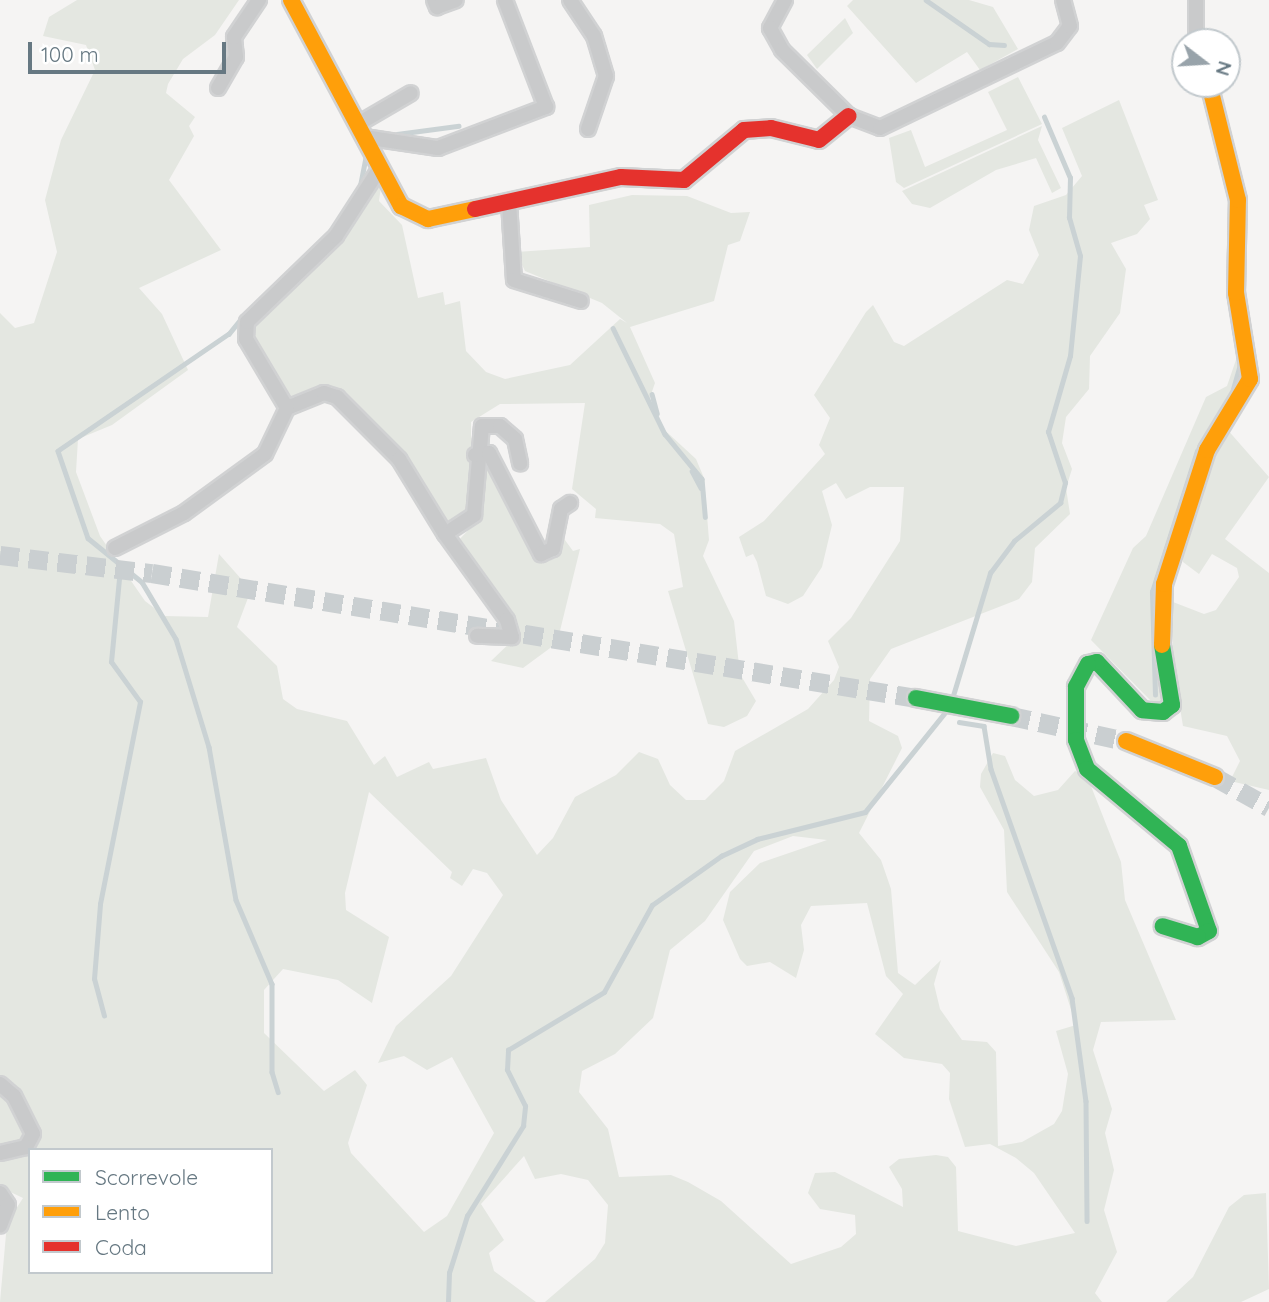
<!DOCTYPE html>
<style>
body{margin:0}
#map{position:relative;width:1269px;height:1302px;overflow:hidden;background:#f5f4f3;font-family:Quicksand,sans-serif}
div>[style]{position:absolute}
[style*='--x']{left:calc(var(--x)*1px);top:calc(var(--y)*1px);width:calc(var(--w)*1px);rotate:calc(var(--a)*1deg)}
.green>*{inset:0;background:#e4e7e1}
.stream>*{height:4.5px;margin:-2.25px;padding:0 2.25px;transform-origin:2.25px;border-radius:2.25px;background:#cad2d4}
.secondary-tunnel>*{height:19px;margin-top:-9.5px;transform-origin:0;background:repeating-linear-gradient(90deg,#cacfd1 0 19px,transparent 0 29px)}
.roads{filter:drop-shadow(2px 0 #d1d2d3) drop-shadow(-2px 0 #d1d2d3) drop-shadow(0 2px #d1d2d3) drop-shadow(0 -2px #d1d2d3)}
.street>*{height:14px;margin:-7px;padding:0 7px;transform-origin:7px;border-radius:7px;background:#c9cacb}
.fast>*{height:16px;margin:-8px;padding:0 8px;transform-origin:8px;border-radius:8px;background:#30b455}
.slow>*{height:16px;margin:-8px;padding:0 8px;transform-origin:8px;border-radius:8px;background:#ff9f0a}
.jam>*{height:16px;margin:-8px;padding:0 8px;transform-origin:8px;border-radius:8px;background:#e5322d}
span{translate:-50% -50%;white-space:nowrap;text-align:center;line-height:1.15;-webkit-text-stroke:7px #fff;paint-order:stroke}
.legend{position:absolute;left:28px;top:1148px;width:245px;height:126px;box-sizing:border-box;background:#fff;border:2px solid #c2c9cd;margin:0;padding:9px 12px;list-style:none;font-size:21px;color:#667882}
.legend li{display:flex;align-items:center;gap:14px;height:35px}
.legend b{width:35px;border:2px solid #c2c9cd}
.north{position:absolute;left:1171px;top:28px;width:70px;height:70px;box-sizing:border-box;background:#fff;border:2px solid #c2c9cd;border-radius:50%;rotate:107deg;font-size:19px;font-weight:700;line-height:28px;text-align:center;color:#667882}
.north::after{content:'';display:block;margin:auto;width:24px;height:32px;background:#98a3aa;clip-path:polygon(50% 0,100% 100%,50% 72%,0 100%)}
.scale{position:absolute;left:28px;top:42px;width:198px;height:32px;box-sizing:border-box;border:4px solid #667882;border-top:0;padding-left:9px;font-size:21px;line-height:24px;white-space:nowrap;color:#667882;-webkit-text-stroke:5px #fff;paint-order:stroke}
</style>
<div id="map">
<div class="green">
<div style="clip-path:polygon(evenodd,77px 0,239px 0,215px 35px,183px 59px,168px 84px,166px 93px,195px 117px,189px 126px,194px 136px,169px 180px,221px 250px,139px 288px,162px 314px,188px 370px,112px 425px,78px 439px,76px 472px,100px 536px,145px 601px,165px 616px,208px 617px,219px 554px,251px 590px,237px 627px,277px 666px,283px 699px,297px 709px,347px 721px,374px 765px,385px 756px,397px 777px,429px 762px,433px 769px,486px 758px,501px 800px,537px 855px,553px 838px,575px 797px,616px 775px,639px 752px,658px 759px,670px 785px,686px 800px,705px 800px,724px 781px,735px 751px,808px 709px,834px 680px,839px 667px,828px 641px,851px 618px,900px 541px,904px 487px,870px 487px,846px 499px,836px 483px,822px 491px,832px 525px,822px 567px,803px 596px,788px 604px,766px 596px,757px 562px,753px 554px,746px 557px,739px 537px,764px 521px,825px 454px,819px 445px,830px 418px,814px 395px,866px 312px,873px 305px,894px 342px,904px 346px,1007px 280px,1023px 284px,1039px 255px,1029px 230px,1034px 206px,1066px 195px,1082px 176px,1062px 128px,1119px 100px,1158px 200px,1144px 205px,1150px 219px,1137px 234px,1111px 243px,1126px 269px,1120px 313px,1090px 356px,1089px 389px,1066px 417px,1062px 443px,1072px 469px,1066px 488px,1070px 514px,1035px 548px,1032px 582px,1019px 599px,891px 649px,870px 679px,869px 721px,898px 736px,902px 748px,859px 833px,881px 860px,891px 889px,898px 973px,915px 985px,941px 960px,934px 984px,940px 1009px,962px 1040px,987px 1042px,996px 1052px,998px 1146px,1022px 1142px,1054px 1124px,1062px 1111px,1068px 1074px,1056px 1031px,1076px 1025px,1059px 972px,1007px 892px,1004px 830px,980px 787px,981px 774px,993px 753px,1005px 756px,1015px 780px,1034px 796px,1058px 790px,1075px 771px,1087px 776px,1121px 862px,1125px 900px,1176px 1020px,1101px 1022px,1093px 1050px,1112px 1109px,1105px 1133px,1114px 1170px,1104px 1210px,1117px 1252px,1095px 1293px,1102px 1302px,545px 1302px,595px 1259px,605px 1243px,608px 1205px,588px 1180px,561px 1174px,535px 1179px,524px 1156px,481px 1204px,504px 1240px,489px 1253px,494px 1271px,536px 1302px,0 1302px,7px 1223px,23px 1198px,0 1187px,0 1156px,30px 1151px,30px 1272px,271px 1272px,271px 1150px,31px 1150px,0 1079px,0 313px,15px 328px,34px 323px,57px 252px,45px 200px,61px 140px,95px 70px,86px 45px,43px 36px,49px 17px,77px 0,369px 792px,452px 872px,450px 878px,462px 886px,473px 869px,487px 873px,503px 895px,451px 976px,396px 1026px,378px 1063px,404px 1056px,427px 1070px,452px 1057px,494px 1133px,447px 1216px,424px 1232px,351px 1153px,348px 1143px,367px 1085px,355px 1070px,324px 1091px,264px 1033px,264px 990px,283px 969px,338px 980px,372px 1003px,389px 937px,346px 910px,345px 893px,369px 792px,77px 0,793px 836px,827px 840px,760px 863px,730px 892px,723px 920px,740px 959px,747px 966px,770px 962px,796px 978px,804px 950px,801px 925px,811px 906px,867px 903px,886px 976px,903px 994px,875px 1034px,904px 1058px,942px 1064px,950px 1073px,949px 1099px,965px 1147px,990px 1144px,1016px 1158px,1034px 1173px,1075px 1233px,1016px 1246px,958px 1231px,956px 1167px,948px 1157px,936px 1155px,899px 1159px,889px 1167px,902px 1189px,903px 1207px,835px 1172px,815px 1173px,808px 1193px,820px 1209px,855px 1215px,856px 1234px,841px 1247px,791px 1264px,721px 1201px,688px 1182px,671px 1175px,619px 1177px,608px 1129px,579px 1092px,582px 1071px,615px 1054px,653px 1018px,670px 950px,705px 921px,754px 851px,793px 836px)"></div>
<div style="clip-path:polygon(853px 0,969px 0,993px 7px,1018px 49px,980px 70px,967px 52px,916px 83px,847px 6px)"></div>
<div style="clip-path:polygon(845px 18px,853px 33px,817px 69px,807px 55px)"></div>
<div style="clip-path:polygon(1018px 77px,1042px 124px,904px 188px,896px 182px,889px 138px,911px 130px,925px 167px,1007px 130px,988px 92px)"></div>
<div style="clip-path:polygon(1042px 126px,1038px 140px,1061px 188px,1052px 193px,1036px 158px,996px 170px,930px 208px,912px 204px,902px 191px)"></div>
<div style="clip-path:polygon(371px 187px,381px 187px,379px 201px,402px 225px,418px 298px,443px 292px,445px 305px,460px 301px,466px 351px,486px 372px,505px 379px,570px 365px,620px 319px,627px 323px,602px 303px,525px 271px,516px 252px,590px 247px,589px 205px,632px 195px,687px 196px,731px 213px,750px 212px,740px 241px,728px 245px,714px 301px,630px 327px,655px 383px,648px 403px,657px 423px,696px 459px,704px 478px,709px 540px,703px 556px,734px 621px,740px 674px,756px 701px,747px 716px,724px 727px,708px 724px,668px 591px,683px 587px,674px 534px,660px 524px,595px 518px,596px 509px,572px 489px,585px 403px,500px 404px,471px 422px,471px 511px,450px 527px,436px 521px,424px 492px,341px 397px,287px 398px,252px 344px,252px 323px)"></div>
<div style="clip-path:polygon(1239px 351px,1244px 368px,1164px 567px,1163px 704px,1153px 703px,1091px 640px,1133px 548px,1146px 536px,1206px 397px,1227px 386px)"></div>
<div style="clip-path:polygon(1226px 428px,1269px 477px,1225px 539px,1269px 573px,1269px 790px,1230px 781px,1240px 761px,1227px 736px,1183px 726px,1173px 666px,1173px 602px,1204px 614px,1216px 610px,1239px 577px,1237px 568px,1212px 554px,1199px 574px,1183px 562px,1181px 547px)"></div>
<div style="clip-path:polygon(482px 459px,539px 558px,552px 559px,562px 536px,573px 551px,580px 549px,557px 643px,523px 668px,491px 661px,513px 640px,456px 543px,477px 521px)"></div>
<div style="clip-path:polygon(0 1090px,19px 1112px,27px 1139px,0 1151px)"></div>
<div style="clip-path:polygon(1266px 1193px,1269px 1289px,1241px 1302px,1166px 1302px,1193px 1277px,1229px 1207px,1244px 1195px)"></div>
</div>
<div class="stream">
<div style="--x:926;--y:0;--w:77;--a:34.9"></div>
<div style="--x:989;--y:44;--w:15;--a:4"></div>
<div style="--x:397;--y:134;--w:62;--a:-7.5"></div>
<div style="--x:359;--y:191;--w:33;--a:-79"></div>
<div style="--x:243;--y:317;--w:22;--a:129"></div>
<div style="--x:229;--y:334;--w:207;--a:145.6"></div>
<div style="--x:58;--y:451;--w:92;--a:71"></div>
<div style="--x:88;--y:538;--w:70;--a:39.2"></div>
<div style="--x:142;--y:582;--w:66;--a:59.2"></div>
<div style="--x:176;--y:639;--w:113;--a:73"></div>
<div style="--x:209;--y:747;--w:155;--a:80"></div>
<div style="--x:236;--y:900;--w:91;--a:66.8"></div>
<div style="--x:272;--y:984;--w:88;--a:90"></div>
<div style="--x:272;--y:1072;--w:21;--a:73"></div>
<div style="--x:613;--y:328;--w:118;--a:63.9"></div>
<div style="--x:665;--y:434;--w:58;--a:50.6"></div>
<div style="--x:702;--y:479;--w:38;--a:85"></div>
<div style="--x:1233;--y:389;--w:25;--a:-74"></div>
<div style="--x:652;--y:394;--w:20;--a:75"></div>
<div style="--x:692;--y:471;--w:19;--a:62"></div>
<div style="--x:1155;--y:695;--w:103;--a:-91.7"></div>
<div style="--x:1152;--y:592;--w:148;--a:-72.3"></div>
<div style="--x:952;--y:699;--w:132;--a:-73.2"></div>
<div style="--x:990;--y:573;--w:40;--a:-53"></div>
<div style="--x:1014;--y:541;--w:60;--a:-39.6"></div>
<div style="--x:1060;--y:503;--w:21;--a:-76"></div>
<div style="--x:1065;--y:483;--w:54;--a:-108.4"></div>
<div style="--x:1048;--y:432;--w:79;--a:-73.9"></div>
<div style="--x:1070;--y:356;--w:100;--a:-84.3"></div>
<div style="--x:1080;--y:256;--w:40;--a:-106"></div>
<div style="--x:1069;--y:218;--w:40;--a:-88.6"></div>
<div style="--x:1070;--y:178;--w:66;--a:-113.1"></div>
<div style="--x:959;--y:722;--w:25;--a:9"></div>
<div style="--x:984;--y:726;--w:44;--a:80.8"></div>
<div style="--x:991;--y:769;--w:243;--a:70.5"></div>
<div style="--x:1072;--y:998;--w:104;--a:82.3"></div>
<div style="--x:1086;--y:1101;--w:120;--a:89.5"></div>
<div style="--x:104;--y:1016;--w:38;--a:-105"></div>
<div style="--x:94;--y:979;--w:75;--a:-85.4"></div>
<div style="--x:100;--y:904;--w:206;--a:-78.8"></div>
<div style="--x:140;--y:702;--w:49;--a:-125.9"></div>
<div style="--x:111;--y:662;--w:94;--a:-84.5"></div>
<div style="--x:448;--y:1302;--w:29;--a:-88"></div>
<div style="--x:449;--y:1273;--w:60;--a:-72.5"></div>
<div style="--x:467;--y:1216;--w:106;--a:-58.1"></div>
<div style="--x:523;--y:1126;--w:20;--a:-84"></div>
<div style="--x:525;--y:1106;--w:40;--a:-116.6"></div>
<div style="--x:507;--y:1070;--w:20;--a:-87"></div>
<div style="--x:508;--y:1050;--w:112;--a:-31.1"></div>
<div style="--x:604;--y:992;--w:99;--a:-61.1"></div>
<div style="--x:652;--y:905;--w:85;--a:-35.4"></div>
<div style="--x:721;--y:856;--w:40;--a:-25"></div>
<div style="--x:757;--y:839;--w:111;--a:-14"></div>
<div style="--x:865;--y:812;--w:131;--a:-51.2"></div>
</div>
<div class="secondary-tunnel">
<div style="--x:0;--y:555;--w:153;--a:6.8"></div>
<div style="--x:152;--y:573;--w:774;--a:9.29"></div>
<div style="--x:1011;--y:716;--w:118;--a:12.3"></div>
<div style="--x:1215;--y:777;--w:62;--a:29.1"></div>
</div>
<div class="roads">
<div class="street">
<div style="--x:434;--y:0;--w:8;--a:67"></div>
<div style="--x:437;--y:7;--w:20;--a:-20"></div>
<div style="--x:570;--y:0;--w:43;--a:56.3"></div>
<div style="--x:594;--y:36;--w:42;--a:73.3"></div>
<div style="--x:606;--y:76;--w:56;--a:108.8"></div>
<div style="--x:785;--y:0;--w:32;--a:118"></div>
<div style="--x:770;--y:28;--w:25;--a:61"></div>
<div style="--x:782;--y:50;--w:94;--a:44.6"></div>
<div style="--x:849;--y:116;--w:33;--a:21"></div>
<div style="--x:880;--y:128;--w:196;--a:-25.7"></div>
<div style="--x:1057;--y:43;--w:21;--a:-53"></div>
<div style="--x:1070;--y:26;--w:27;--a:-105"></div>
<div style="--x:1196;--y:0;--w:42;--a:90"></div>
<div style="--x:218;--y:88;--w:36;--a:-60"></div>
<div style="--x:236;--y:57;--w:20;--a:-96"></div>
<div style="--x:234;--y:37;--w:45;--a:-56"></div>
<div style="--x:358;--y:124;--w:61;--a:-30.3"></div>
<div style="--x:364;--y:137;--w:75;--a:8.5"></div>
<div style="--x:438;--y:148;--w:116;--a:-20.8"></div>
<div style="--x:546;--y:107;--w:115;--a:-111"></div>
<div style="--x:509;--y:203;--w:77;--a:86.3"></div>
<div style="--x:514;--y:280;--w:70;--a:17.4"></div>
<div style="--x:287;--y:408;--w:40;--a:-22"></div>
<div style="--x:324;--y:393;--w:14;--a:17"></div>
<div style="--x:337;--y:397;--w:88;--a:45"></div>
<div style="--x:399;--y:459;--w:88;--a:58.5"></div>
<div style="--x:445;--y:534;--w:35;--a:-33"></div>
<div style="--x:474;--y:515;--w:89;--a:-84.9"></div>
<div style="--x:482;--y:426;--w:18;--a:0"></div>
<div style="--x:500;--y:426;--w:20;--a:41"></div>
<div style="--x:515;--y:439;--w:25;--a:78"></div>
<div style="--x:475;--y:455;--w:14;--a:-8"></div>
<div style="--x:489;--y:453;--w:114;--a:62.8"></div>
<div style="--x:541;--y:554;--w:13;--a:-23"></div>
<div style="--x:553;--y:549;--w:41;--a:-78.7"></div>
<div style="--x:561;--y:509;--w:11;--a:-34"></div>
<div style="--x:445;--y:534;--w:106;--a:54.2"></div>
<div style="--x:507;--y:620;--w:18;--a:74"></div>
<div style="--x:512;--y:637;--w:35;--a:-178"></div>
<div style="--x:115;--y:548;--w:77;--a:-26.9"></div>
<div style="--x:184;--y:513;--w:100;--a:-36.1"></div>
<div style="--x:265;--y:454;--w:51;--a:-64.4"></div>
<div style="--x:287;--y:408;--w:80;--a:-120.7"></div>
<div style="--x:246;--y:339;--w:17;--a:-87"></div>
<div style="--x:247;--y:322;--w:124;--a:-44"></div>
<div style="--x:336;--y:236;--w:81;--a:-57.1"></div>
<div style="--x:0;--y:1084;--w:18;--a:41"></div>
<div style="--x:14;--y:1096;--w:42;--a:63.4"></div>
<div style="--x:33;--y:1134;--w:15;--a:118"></div>
<div style="--x:26;--y:1147;--w:27;--a:167"></div>
<div style="--x:0;--y:1193;--w:14;--a:56"></div>
<div style="--x:8;--y:1205;--w:22;--a:111"></div>
</div>
<div class="fast">
<div style="--x:1162;--y:645;--w:61;--a:80.5"></div>
<div style="--x:1172;--y:705;--w:11;--a:142"></div>
<div style="--x:1163;--y:712;--w:21;--a:-175"></div>
<div style="--x:1142;--y:710;--w:66;--a:-133.2"></div>
<div style="--x:1097;--y:662;--w:9;--a:167"></div>
<div style="--x:1088;--y:664;--w:26;--a:118"></div>
<div style="--x:1076;--y:687;--w:53;--a:90"></div>
<div style="--x:1076;--y:740;--w:31;--a:69"></div>
<div style="--x:1087;--y:769;--w:120;--a:39.9"></div>
<div style="--x:1179;--y:846;--w:90;--a:70.6"></div>
<div style="--x:1209;--y:931;--w:13;--a:151"></div>
<div style="--x:1198;--y:937;--w:37;--a:-163"></div>
<div style="--x:916;--y:698;--w:97;--a:10.7"></div>
</div>
<div class="slow">
<div style="--x:291;--y:0;--w:234;--a:61.9"></div>
<div style="--x:401;--y:206;--w:30;--a:26"></div>
<div style="--x:428;--y:219;--w:48;--a:-12"></div>
<div style="--x:1162;--y:645;--w:61;--a:-88.1"></div>
<div style="--x:1164;--y:584;--w:141;--a:-72.2"></div>
<div style="--x:1207;--y:450;--w:83;--a:-58.8"></div>
<div style="--x:1250;--y:379;--w:87;--a:-99.2"></div>
<div style="--x:1236;--y:293;--w:93;--a:-88.8"></div>
<div style="--x:1238;--y:200;--w:120;--a:-104"></div>
<div style="--x:1126;--y:741;--w:96;--a:22"></div>
</div>
<div class="jam">
<div style="--x:475;--y:209;--w:149;--a:-12.4"></div>
<div style="--x:621;--y:177;--w:63;--a:2.7"></div>
<div style="--x:684;--y:180;--w:78;--a:-39.8"></div>
<div style="--x:744;--y:130;--w:27;--a:-4"></div>
<div style="--x:771;--y:128;--w:49;--a:14"></div>
<div style="--x:819;--y:140;--w:38;--a:-39"></div>
</div>
</div>
<ul class="legend">
<li><b style="height:9px;background:#30b455"></b>Scorrevole</li>
<li><b style="height:9px;background:#ff9f0a"></b>Lento</li>
<li><b style="height:9px;background:#e5322d"></b>Coda</li>
</ul>
<div class="north">N</div>
<div class="scale">100 m</div>
</div>
